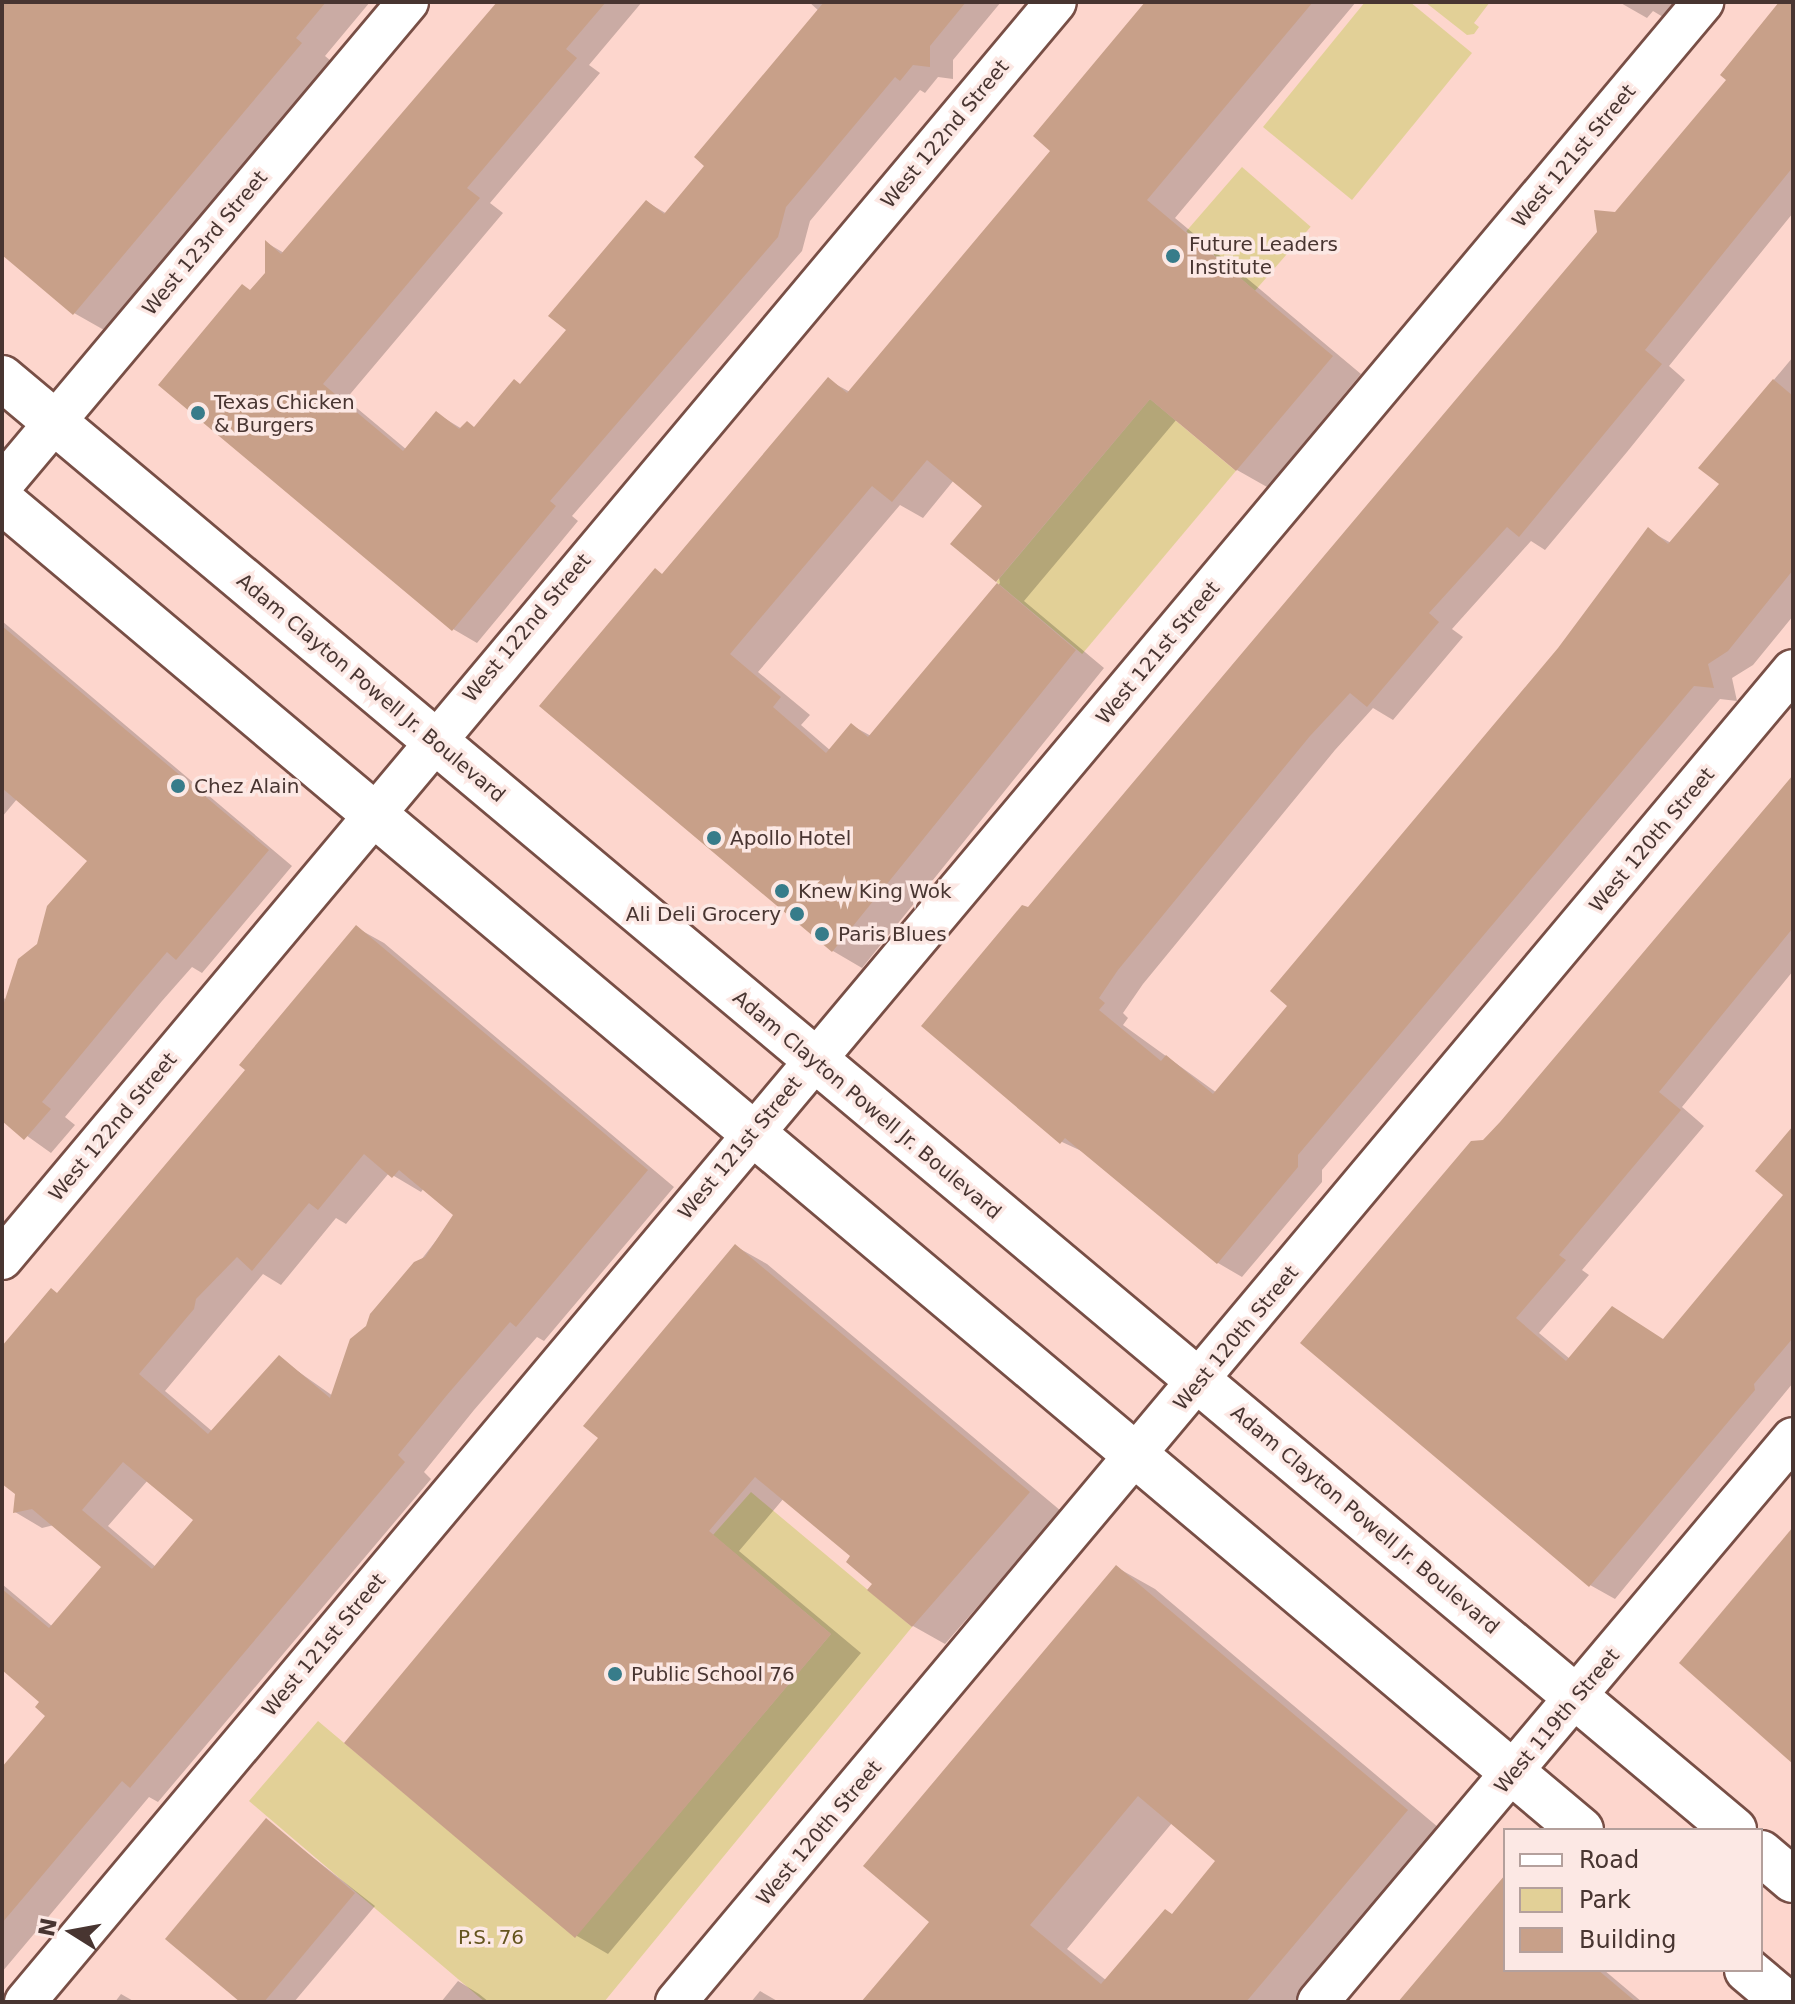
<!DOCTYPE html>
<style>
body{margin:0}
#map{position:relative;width:1795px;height:2004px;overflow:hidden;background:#fdd6cd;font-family:"DejaVu Sans",sans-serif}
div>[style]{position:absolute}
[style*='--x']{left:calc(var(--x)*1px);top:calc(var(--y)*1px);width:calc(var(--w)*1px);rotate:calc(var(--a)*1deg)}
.green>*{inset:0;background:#e2d097;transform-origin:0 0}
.shadow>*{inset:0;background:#0003}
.building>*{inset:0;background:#c8a089}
.roads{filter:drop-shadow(2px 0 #784f46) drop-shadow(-2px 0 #784f46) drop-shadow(0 2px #784f46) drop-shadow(0 -2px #784f46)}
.minor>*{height:40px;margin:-20px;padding:0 20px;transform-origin:20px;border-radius:20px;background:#fff}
.primary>*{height:44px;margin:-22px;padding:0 22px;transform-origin:22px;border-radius:22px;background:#fff}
.dots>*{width:22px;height:22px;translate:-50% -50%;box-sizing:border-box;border:4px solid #fce8e4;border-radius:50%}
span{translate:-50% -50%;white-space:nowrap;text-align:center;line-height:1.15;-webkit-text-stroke:7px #fce8e4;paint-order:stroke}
.street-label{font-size:20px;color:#483531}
.poi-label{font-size:20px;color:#483531}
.left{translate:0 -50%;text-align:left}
.right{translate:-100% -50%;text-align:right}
.park-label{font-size:20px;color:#64541e}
.frame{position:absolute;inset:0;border:4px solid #483531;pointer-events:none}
.legend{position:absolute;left:1503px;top:1828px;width:260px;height:144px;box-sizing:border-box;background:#fce8e4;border:2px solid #b4a09c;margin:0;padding:10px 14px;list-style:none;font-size:24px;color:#483531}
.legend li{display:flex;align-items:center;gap:16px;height:40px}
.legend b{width:40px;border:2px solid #b4a09c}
.north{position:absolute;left:32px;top:1892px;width:80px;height:80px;-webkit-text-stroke:6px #fce8e4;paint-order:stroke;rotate:281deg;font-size:22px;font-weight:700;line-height:32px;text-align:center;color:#483531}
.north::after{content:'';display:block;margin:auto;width:28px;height:36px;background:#483531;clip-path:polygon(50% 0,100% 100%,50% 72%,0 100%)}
</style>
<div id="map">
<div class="green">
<div style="clip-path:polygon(1365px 2px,1410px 2px,1472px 53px,1352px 200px,1263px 127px)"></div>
<div style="clip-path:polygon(1425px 2px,1490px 2px,1474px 23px,1479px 27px,1474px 34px,1467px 35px)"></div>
<div style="left:1242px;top:167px;width:91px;height:85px;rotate:41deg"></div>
<div style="left:1150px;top:399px;width:112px;height:239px;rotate:40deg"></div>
<div style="clip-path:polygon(751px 1492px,912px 1627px,604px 2002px,485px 2002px,249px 1801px,318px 1721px,575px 1937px,831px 1634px,713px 1535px)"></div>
</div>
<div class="shadow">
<div style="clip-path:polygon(2px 2px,370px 2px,325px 56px,331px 61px,104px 330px,74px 313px,2px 253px)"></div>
<div style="clip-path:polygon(500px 2px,642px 2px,589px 65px,600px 73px,490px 203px,503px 213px,346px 399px,407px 450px,436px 413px,462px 429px,476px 428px,521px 385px,568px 330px,647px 202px,667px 214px,707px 166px,819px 11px,809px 2px,1001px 2px,953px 60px,953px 79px,938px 77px,925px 93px,920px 90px,878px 140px,810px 221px,802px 251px,572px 516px,578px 521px,477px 643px,453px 629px,252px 292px,267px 274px,267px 243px,284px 253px)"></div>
<div style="clip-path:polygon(evenodd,1148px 2px,1356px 2px,1175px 218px,1361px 374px,1267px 487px,1237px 470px,1177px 419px,1024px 601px,1104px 668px,862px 968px,833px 951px,664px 575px,828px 380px,850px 392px,1053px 151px,1148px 2px,954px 480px,985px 506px,1000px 583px,871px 736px,851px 725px,831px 751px,801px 725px,810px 715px,758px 672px,900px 505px,923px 518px,954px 480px)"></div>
<div style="clip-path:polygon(1619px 2px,1676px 2px,1663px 17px,1653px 11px,1647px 18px)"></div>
<div style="clip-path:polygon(1781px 2px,1793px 2px,1793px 213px,1669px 366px,1685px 380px,1627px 452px,1545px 550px,1531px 541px,1452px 629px,1463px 637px,1393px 720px,1373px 708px,1335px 750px,1143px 984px,1123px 1013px,1128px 1018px,1123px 1025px,1217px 1093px,1290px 1006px,1648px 530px,1671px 543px,1721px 484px,1701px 467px,1793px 357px,1793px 616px,1753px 665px,1732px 678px,1737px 701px,1720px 699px,1322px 1170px,1322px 1182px,1242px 1277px,1218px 1263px,1088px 1154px,1062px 1142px,924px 1025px,1029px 909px,1729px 80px)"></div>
<div style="clip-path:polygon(2px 621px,292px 866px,202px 973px,192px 967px,162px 1001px,65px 1117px,75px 1125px,51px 1153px,2px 1118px,2px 997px,7px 1000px,90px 861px,17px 799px,2px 817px)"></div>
<div style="clip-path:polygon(1793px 777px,1793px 971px,1682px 1107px,1704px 1126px,1582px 1270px,1589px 1275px,1539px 1333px,1570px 1359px,1664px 1341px,1786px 1195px,1793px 1130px,1793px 1383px,1615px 1599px,1590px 1585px,1303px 1342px,1484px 1142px)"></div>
<div style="clip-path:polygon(evenodd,357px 928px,384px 943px,674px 1187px,544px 1341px,537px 1337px,474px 1410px,424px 1472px,431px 1479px,158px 1802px,149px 1797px,2px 1972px,2px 1772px,48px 1716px,42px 1702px,2px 1668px,2px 1584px,53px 1627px,104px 1567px,54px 1525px,42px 1528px,15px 1512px,17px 1494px,2px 1481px,2px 1349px,59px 1294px,226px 1096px,357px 928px,389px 1173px,421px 1192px,424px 1188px,456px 1215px,368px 1328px,333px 1396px,279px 1358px,213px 1432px,165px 1391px,263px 1274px,281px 1285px,336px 1218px,346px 1224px,389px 1173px,357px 928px,148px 1480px,196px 1520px,156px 1567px,108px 1526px,148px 1480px)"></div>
<div style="clip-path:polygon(735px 1246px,767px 1264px,1061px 1511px,945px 1644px,913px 1626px,853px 1556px,784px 1498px,739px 1551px,861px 1653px,608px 1954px,577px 1936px,601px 1438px)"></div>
<div style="clip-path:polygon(evenodd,1116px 1567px,1155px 1589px,1445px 1833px,1303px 2002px,863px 2002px,932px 1922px,1116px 1567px,1172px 1823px,1218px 1861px,1173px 1916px,1107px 1981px,1067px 1949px,1172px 1823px)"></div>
<div style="clip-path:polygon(266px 1821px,375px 1906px,294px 2002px,243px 2002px)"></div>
<div style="clip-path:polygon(1505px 1892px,1505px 1970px,1604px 1970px,1642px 2002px,1401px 2002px)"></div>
<div style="clip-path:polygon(458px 1981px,479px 1994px,489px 2002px,441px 2002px)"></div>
<div style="clip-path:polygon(760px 1991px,779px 2002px,751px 2002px)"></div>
<div style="clip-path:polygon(121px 1994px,135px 2002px,115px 2002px)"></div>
</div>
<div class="building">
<div style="clip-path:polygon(2px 2px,326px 2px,296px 38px,302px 43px,73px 315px,2px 255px)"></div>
<div style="clip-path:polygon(497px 2px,606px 2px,566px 49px,577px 58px,467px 188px,480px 198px,323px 384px,403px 451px,436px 411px,459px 429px,467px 421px,474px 427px,514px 379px,520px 384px,566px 330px,548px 316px,646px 200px,664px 214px,704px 166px,694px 157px,824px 2px,966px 2px,930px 46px,930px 67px,913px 65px,900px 81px,895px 77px,854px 126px,786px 207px,778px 237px,550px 501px,556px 506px,452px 631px,158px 385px,242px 284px,250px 290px,265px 273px,265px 240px,281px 254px)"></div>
<div style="clip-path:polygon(1145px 2px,1313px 2px,1147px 200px,1333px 356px,1236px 471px,1150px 399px,996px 582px,950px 544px,982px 506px,927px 460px,892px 502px,872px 486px,730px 654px,781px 697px,773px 707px,826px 753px,851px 723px,868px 737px,997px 583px,1076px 650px,832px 952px,539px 706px,655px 568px,662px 574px,828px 377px,847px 393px,1050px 151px,1033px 136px)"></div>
<div style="clip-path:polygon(1779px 2px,1793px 2px,1793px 167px,1645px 350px,1662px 364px,1519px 537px,1507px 527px,1429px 613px,1439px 622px,1367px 707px,1350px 693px,1310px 736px,1118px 970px,1099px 998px,1105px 1003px,1099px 1010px,1161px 1061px,1166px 1055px,1213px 1094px,1287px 1006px,1270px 991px,1558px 648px,1648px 527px,1668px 544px,1719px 484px,1698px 468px,1773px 379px,1793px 396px,1793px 570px,1728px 651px,1708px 664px,1714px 688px,1694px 686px,1298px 1155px,1298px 1167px,1217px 1264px,1065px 1138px,1060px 1144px,921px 1026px,1022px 905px,1028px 907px,1597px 232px,1594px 210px,1615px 212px,1726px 80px,1720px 75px)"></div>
<div style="clip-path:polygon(2px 626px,269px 850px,176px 960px,167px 952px,137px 987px,42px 1102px,51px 1109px,24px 1140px,2px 1121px,2px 1009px,18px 959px,37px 944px,47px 906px,87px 861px,2px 788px)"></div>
<div style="clip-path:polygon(1793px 775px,1793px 928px,1659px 1092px,1681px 1110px,1559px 1255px,1566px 1260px,1516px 1318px,1566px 1361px,1612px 1306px,1663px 1339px,1783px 1195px,1755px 1171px,1793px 1126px,1793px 1338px,1754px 1384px,1755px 1390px,1589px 1587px,1300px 1343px,1471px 1141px,1483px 1140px,1500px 1122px)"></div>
<div style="clip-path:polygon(evenodd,356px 925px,648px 1170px,516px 1327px,510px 1322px,447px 1395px,398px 1455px,405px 1462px,130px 1788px,122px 1781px,2px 1923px,2px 1767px,45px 1716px,35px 1707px,39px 1702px,2px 1670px,2px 1589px,49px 1628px,101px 1567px,32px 1509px,13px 1513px,15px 1494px,2px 1484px,2px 1346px,51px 1288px,57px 1293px,224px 1095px,245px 1070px,239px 1065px,356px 925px,364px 1154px,392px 1178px,399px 1170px,453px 1215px,425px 1257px,414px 1262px,370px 1314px,366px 1326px,350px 1339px,330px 1398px,279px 1355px,208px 1434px,139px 1374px,194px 1309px,196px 1299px,237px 1257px,252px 1271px,309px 1203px,318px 1210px,364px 1154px,356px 925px,123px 1462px,193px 1520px,152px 1569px,82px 1510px,123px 1462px)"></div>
<div style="clip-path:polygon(735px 1244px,1030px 1492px,912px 1627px,867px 1590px,872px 1584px,846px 1562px,850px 1556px,755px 1477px,709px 1531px,831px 1634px,575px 1938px,344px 1743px,598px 1438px,583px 1426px)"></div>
<div style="clip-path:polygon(1793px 1527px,1793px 1764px,1679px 1663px)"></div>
<div style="clip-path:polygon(evenodd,1116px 1565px,1408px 1810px,1246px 2002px,861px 2002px,929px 1922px,863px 1866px,1116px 1565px,1138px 1796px,1215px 1861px,1172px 1914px,1165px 1909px,1101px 1984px,1030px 1925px,1138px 1796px)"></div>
<div style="clip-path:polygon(266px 1818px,355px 1893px,264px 2002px,240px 2002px,165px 1939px)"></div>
<div style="clip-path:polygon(1505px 1875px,1505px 1970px,1598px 1970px,1636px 2002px,1398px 2002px)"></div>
</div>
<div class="roads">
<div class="minor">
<div style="--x:2;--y:485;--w:631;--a:-49.95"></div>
<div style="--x:2;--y:1259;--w:1640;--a:-50.02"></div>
<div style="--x:25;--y:2002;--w:2611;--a:-50"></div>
<div style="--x:676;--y:2002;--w:1738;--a:-50.02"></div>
<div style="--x:1318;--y:2002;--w:737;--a:-49.9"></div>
</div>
<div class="primary">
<div style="--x:2;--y:378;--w:2260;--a:39.97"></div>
<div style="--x:2;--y:501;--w:2064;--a:40.09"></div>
<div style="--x:1761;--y:1853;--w:42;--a:40.2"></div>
<div style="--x:1747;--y:1970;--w:50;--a:40.1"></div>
</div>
</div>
<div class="dots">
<div style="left:1173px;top:256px;background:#377c8a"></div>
<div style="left:198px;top:413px;background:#377c8a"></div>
<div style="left:178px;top:786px;background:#377c8a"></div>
<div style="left:714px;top:838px;background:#377c8a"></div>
<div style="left:782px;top:891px;background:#377c8a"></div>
<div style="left:797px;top:914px;background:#377c8a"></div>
<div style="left:822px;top:934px;background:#377c8a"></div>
<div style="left:615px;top:1674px;background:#377c8a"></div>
</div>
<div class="street-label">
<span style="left:945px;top:134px;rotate:-50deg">West 122nd Street</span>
<span style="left:1574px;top:156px;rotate:-50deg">West 121st Street</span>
<span style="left:205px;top:243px;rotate:-50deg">West 123rd Street</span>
<span style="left:527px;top:628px;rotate:-50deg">West 122nd Street</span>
<span style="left:1158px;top:653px;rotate:-50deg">West 121st Street</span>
<span style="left:371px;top:688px;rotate:40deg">Adam Clayton Powell Jr. Boulevard</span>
<span style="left:1652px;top:840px;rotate:-50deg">West 120th Street</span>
<span style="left:867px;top:1105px;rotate:40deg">Adam Clayton Powell Jr. Boulevard</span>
<span style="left:113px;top:1127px;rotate:-50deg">West 122nd Street</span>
<span style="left:740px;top:1148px;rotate:-50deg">West 121st Street</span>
<span style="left:1236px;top:1338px;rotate:-50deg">West 120th Street</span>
<span style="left:1365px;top:1520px;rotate:40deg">Adam Clayton Powell Jr. Boulevard</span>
<span style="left:324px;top:1645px;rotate:-50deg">West 121st Street</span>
<span style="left:1557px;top:1721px;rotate:-50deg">West 119th Street</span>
<span style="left:819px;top:1833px;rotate:-50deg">West 120th Street</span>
</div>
<div class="poi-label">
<span class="left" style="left:1189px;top:256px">Future Leaders<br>Institute</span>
<span class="left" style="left:214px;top:414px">Texas Chicken<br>&amp; Burgers</span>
<span class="left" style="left:194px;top:786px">Chez Alain</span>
<span class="left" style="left:730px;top:838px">Apollo Hotel</span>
<span class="left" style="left:798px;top:891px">Knew King Wok</span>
<span class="right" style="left:781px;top:914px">Ali Deli Grocery</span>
<span class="left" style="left:838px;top:934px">Paris Blues</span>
<span class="left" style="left:631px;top:1674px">Public School 76</span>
</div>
<div class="park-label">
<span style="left:491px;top:1937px">P.S. 76</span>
</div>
<div class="frame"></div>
<ul class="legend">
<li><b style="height:10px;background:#fff"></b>Road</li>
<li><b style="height:22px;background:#e2d097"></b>Park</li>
<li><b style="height:22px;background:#c8a089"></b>Building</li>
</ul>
<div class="north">N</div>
</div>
